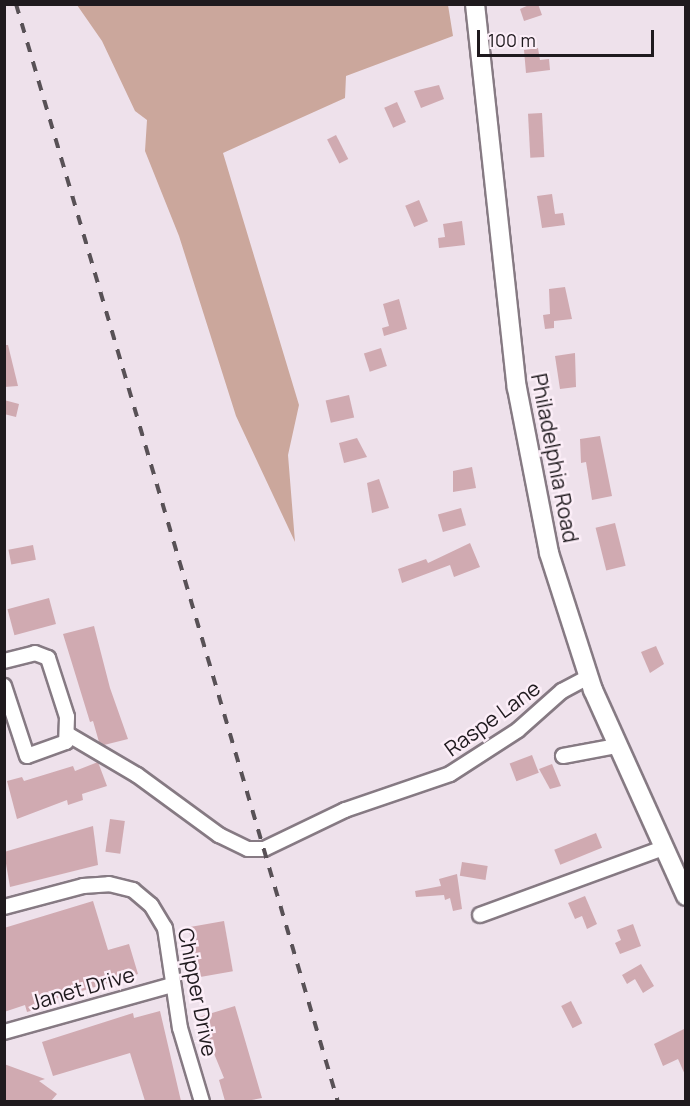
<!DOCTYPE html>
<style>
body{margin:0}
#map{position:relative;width:690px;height:1106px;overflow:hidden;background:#eee1eb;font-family:Manrope,sans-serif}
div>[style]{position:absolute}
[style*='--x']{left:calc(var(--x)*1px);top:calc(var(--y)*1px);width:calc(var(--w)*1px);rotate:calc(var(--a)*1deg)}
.forest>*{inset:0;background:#cba79c}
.building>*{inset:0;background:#d0aab1;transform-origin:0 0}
.roads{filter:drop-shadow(2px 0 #867a83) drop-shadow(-2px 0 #867a83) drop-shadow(0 2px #867a83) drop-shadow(0 -2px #867a83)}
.minor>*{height:14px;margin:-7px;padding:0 7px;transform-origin:7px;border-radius:7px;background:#fff}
.major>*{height:18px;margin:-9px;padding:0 9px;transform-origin:9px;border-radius:9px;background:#fff}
.rail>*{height:4px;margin-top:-2px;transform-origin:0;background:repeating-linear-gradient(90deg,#585156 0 10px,transparent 0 20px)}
span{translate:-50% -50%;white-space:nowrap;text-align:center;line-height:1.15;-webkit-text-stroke:5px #fceef8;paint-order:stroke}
.street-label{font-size:21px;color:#1f1a1e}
.frame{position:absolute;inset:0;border:6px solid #1f1a1e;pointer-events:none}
.scale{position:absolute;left:477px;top:30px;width:177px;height:27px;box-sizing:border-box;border:3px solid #1f1a1e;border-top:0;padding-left:8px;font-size:18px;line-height:21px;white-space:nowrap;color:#1f1a1e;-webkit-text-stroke:4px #fceef8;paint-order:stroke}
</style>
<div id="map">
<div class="forest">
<div style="clip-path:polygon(77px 5px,448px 5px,453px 36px,346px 76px,345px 98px,223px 153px,299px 405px,288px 455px,295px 542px,236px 416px,179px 236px,145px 151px,147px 120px,135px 111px,102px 41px)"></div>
</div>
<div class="building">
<div style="clip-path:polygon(531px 4px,538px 4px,542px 15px,524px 21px,520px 9px)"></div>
<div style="clip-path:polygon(538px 48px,540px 60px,549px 59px,550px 70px,526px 73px,524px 50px)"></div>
<div style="clip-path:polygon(439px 85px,444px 99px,421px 108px,414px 91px)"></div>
<div style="left:397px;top:102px;width:22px;height:14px;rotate:66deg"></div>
<div style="left:542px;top:113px;width:44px;height:14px;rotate:87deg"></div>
<div style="left:336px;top:135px;width:27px;height:10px;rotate:63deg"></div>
<div style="clip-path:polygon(552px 194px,555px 214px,563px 213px,565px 225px,542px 228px,537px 196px)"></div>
<div style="left:419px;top:200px;width:23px;height:15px;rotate:67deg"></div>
<div style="clip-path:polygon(462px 221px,465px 245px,439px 248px,438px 238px,445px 237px,443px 224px)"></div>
<div style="clip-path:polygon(565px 287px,572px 319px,554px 321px,554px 328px,545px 329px,543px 315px,550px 314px,549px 289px)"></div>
<div style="clip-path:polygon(399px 299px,407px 329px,384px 336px,382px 328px,389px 326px,383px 304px)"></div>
<div style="clip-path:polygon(4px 345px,8px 345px,18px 386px,4px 387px)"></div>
<div style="left:381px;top:348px;width:19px;height:18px;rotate:72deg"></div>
<div style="clip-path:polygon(575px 353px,576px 387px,560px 389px,555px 356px)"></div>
<div style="left:349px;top:395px;width:23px;height:24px;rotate:77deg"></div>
<div style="clip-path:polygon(4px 400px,19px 404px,16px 417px,4px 414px)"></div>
<div style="clip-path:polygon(600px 436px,612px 496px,592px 500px,586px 462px,581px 463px,580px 439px)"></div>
<div style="clip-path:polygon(357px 438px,367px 457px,344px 463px,339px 443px)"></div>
<div style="clip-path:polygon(472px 467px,476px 488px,453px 492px,453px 471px)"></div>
<div style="clip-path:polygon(379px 479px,389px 508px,372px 513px,367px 483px)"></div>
<div style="left:461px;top:508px;width:18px;height:24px;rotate:74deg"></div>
<div style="left:615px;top:523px;width:44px;height:20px;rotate:76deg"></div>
<div style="clip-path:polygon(470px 543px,480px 567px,454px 577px,450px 565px,402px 583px,398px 569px,426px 559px,428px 563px)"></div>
<div style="left:33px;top:545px;width:15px;height:25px;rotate:79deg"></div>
<div style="left:49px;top:598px;width:27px;height:43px;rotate:75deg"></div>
<div style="clip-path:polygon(94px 626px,110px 688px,128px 739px,104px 745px,99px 742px,93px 721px,90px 722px,63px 634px)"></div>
<div style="clip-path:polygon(656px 646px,664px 664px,650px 673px,641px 652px)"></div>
<div style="left:532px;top:755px;width:19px;height:24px;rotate:69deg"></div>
<div style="clip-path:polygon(98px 762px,107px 786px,82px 794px,83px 800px,68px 805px,67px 800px,17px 819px,7px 781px,22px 777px,24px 781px,73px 766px,75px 771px)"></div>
<div style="clip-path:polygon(552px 764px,561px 786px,550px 789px,539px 769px)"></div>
<div style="left:110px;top:819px;width:15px;height:33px;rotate:8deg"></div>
<div style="clip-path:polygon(93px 826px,98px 865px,10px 887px,4px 852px)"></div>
<div style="left:596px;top:833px;width:16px;height:45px;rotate:68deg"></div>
<div style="left:462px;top:862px;width:26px;height:14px;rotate:9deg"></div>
<div style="clip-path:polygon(457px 874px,462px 909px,453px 911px,450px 898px,445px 900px,444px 895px,416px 897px,415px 891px,441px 886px,439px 879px)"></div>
<div style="clip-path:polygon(585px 896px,597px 924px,587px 929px,582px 916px,575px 919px,568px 903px)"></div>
<div style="clip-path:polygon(93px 901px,108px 950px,129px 944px,138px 974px,35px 1005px,37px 1009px,27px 1012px,25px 1005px,4px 1012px,4px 928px)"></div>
<div style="left:224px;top:921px;width:51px;height:36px;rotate:80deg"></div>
<div style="clip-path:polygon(633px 924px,641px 946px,620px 954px,615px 943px,621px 940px,617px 930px)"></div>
<div style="clip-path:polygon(641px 964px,654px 986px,643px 993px,635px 979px,627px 984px,622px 975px)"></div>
<div style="left:571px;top:1001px;width:25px;height:11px;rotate:63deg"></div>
<div style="clip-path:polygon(235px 1006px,262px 1098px,246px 1101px,225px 1101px,219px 1080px,224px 1078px,199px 1017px)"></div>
<div style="clip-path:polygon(160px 1011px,181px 1101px,145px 1101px,130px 1053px,53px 1076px,42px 1042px,133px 1013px,134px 1018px)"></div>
<div style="clip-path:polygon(686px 1028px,686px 1077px,678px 1059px,663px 1066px,654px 1044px)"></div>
<div style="clip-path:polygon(4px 1064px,45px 1079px,39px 1081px,57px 1094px,51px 1101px,4px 1101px)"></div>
</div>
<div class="roads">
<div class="minor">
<div style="--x:4;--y:661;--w:32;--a:-14"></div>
<div style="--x:35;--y:653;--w:14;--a:21"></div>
<div style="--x:48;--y:658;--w:62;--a:72.1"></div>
<div style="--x:67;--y:717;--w:25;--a:92"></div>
<div style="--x:66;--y:742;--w:41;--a:160.3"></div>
<div style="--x:27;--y:756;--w:74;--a:-108.2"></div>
<div style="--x:69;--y:735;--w:79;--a:30.5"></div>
<div style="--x:137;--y:775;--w:102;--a:36.2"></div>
<div style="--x:219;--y:835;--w:32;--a:26"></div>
<div style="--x:248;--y:849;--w:16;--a:0"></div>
<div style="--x:264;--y:849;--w:90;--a:-25.7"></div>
<div style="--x:345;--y:810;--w:111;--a:-18.9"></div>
<div style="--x:450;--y:774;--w:81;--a:-32.9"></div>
<div style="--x:518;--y:730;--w:59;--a:-41.6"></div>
<div style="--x:562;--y:691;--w:30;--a:-28"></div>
<div style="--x:563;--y:756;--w:55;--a:-10.5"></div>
<div style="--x:4;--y:907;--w:82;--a:-14.9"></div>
<div style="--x:83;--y:886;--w:26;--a:-4"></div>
<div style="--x:109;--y:884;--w:25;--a:14"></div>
<div style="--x:133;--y:890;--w:23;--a:40"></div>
<div style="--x:151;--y:905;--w:27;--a:59"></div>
<div style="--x:165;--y:928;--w:101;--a:81.5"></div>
<div style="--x:180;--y:1028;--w:77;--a:73.4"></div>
<div style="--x:480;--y:915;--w:195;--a:-20.1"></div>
<div style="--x:4;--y:1032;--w:174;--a:-15.6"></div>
</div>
<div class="major">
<div style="--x:475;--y:4;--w:386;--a:83.8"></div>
<div style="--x:517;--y:388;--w:168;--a:79"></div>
<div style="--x:549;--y:553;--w:144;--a:72.2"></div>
<div style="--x:593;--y:690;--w:226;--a:65.7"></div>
</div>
</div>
<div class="rail">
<div style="--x:16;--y:4;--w:1144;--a:73.66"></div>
</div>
<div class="street-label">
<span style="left:555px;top:458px;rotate:79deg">Philadelphia Road</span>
<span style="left:492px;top:718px;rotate:-36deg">Raspe Lane</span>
<span style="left:82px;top:988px;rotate:-16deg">Janet Drive</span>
<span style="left:198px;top:992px;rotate:79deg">Chipper Drive</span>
</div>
<div class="frame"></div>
<div class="scale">100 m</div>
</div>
